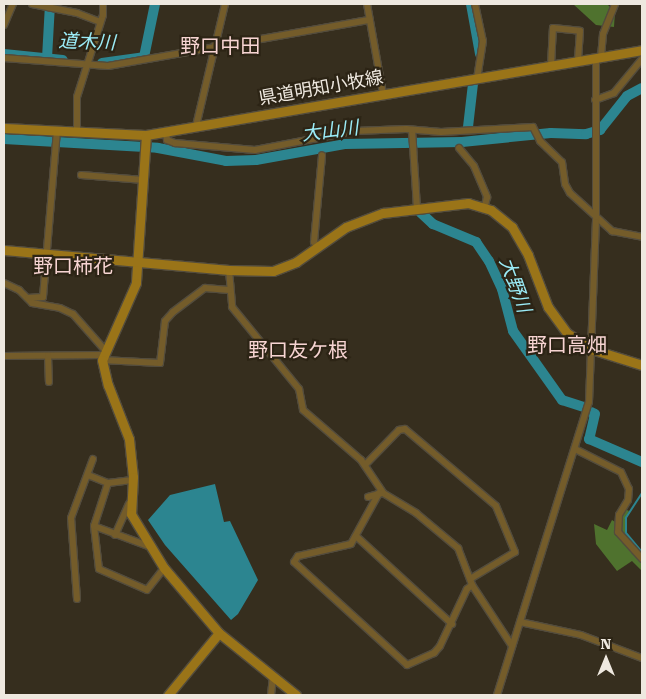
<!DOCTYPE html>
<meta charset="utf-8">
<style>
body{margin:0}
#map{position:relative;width:646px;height:699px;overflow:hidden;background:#362e1e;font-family:"Roboto Serif","Noto Sans JP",serif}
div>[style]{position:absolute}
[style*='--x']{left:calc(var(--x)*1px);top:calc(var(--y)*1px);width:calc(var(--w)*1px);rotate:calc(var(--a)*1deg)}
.forest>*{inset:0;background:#4f722e}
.water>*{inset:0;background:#2c8590}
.stream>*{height:2px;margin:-1px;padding:0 1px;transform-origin:1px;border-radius:1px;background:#2c8590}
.river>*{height:10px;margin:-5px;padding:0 5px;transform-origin:5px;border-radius:5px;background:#2c8590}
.roads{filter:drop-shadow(1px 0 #534c3d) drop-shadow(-1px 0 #534c3d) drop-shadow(0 1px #534c3d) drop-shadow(0 -1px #534c3d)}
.street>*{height:6px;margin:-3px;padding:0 3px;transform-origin:3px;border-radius:3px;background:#745c2a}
.secondary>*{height:9px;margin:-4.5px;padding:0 4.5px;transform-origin:4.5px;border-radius:4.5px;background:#9a7418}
span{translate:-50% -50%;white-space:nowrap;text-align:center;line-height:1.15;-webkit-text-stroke:4.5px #2c2415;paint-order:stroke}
.street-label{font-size:18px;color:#eee8df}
.water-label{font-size:19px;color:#9becf7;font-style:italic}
.quarter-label{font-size:20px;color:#f7d4d2}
.frame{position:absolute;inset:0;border:5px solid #eee8df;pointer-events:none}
.north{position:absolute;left:581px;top:634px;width:50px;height:50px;-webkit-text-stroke:4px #2c2415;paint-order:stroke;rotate:0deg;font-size:14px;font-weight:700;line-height:20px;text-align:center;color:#eee8df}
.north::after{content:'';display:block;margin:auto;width:18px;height:22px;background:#eee8df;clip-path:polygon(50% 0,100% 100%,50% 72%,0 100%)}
</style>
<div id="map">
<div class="forest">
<div style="clip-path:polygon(573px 4px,607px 4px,615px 12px,614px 27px,596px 25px)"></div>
<div style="clip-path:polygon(625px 509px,629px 511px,625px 519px,625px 533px,642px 553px,642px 571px,632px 561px,617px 571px,596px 544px,594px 524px,607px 530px,612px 520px,620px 525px)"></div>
</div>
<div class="water">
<div style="clip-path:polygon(215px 484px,224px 522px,230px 521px,258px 580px,238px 614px,231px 620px,165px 545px,148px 520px,170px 495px)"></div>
</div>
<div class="stream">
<div style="--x:642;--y:493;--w:30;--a:123"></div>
<div style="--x:626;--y:518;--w:15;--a:90"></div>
<div style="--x:626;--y:533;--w:25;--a:50"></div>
</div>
<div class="river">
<div style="--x:471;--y:4;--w:51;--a:79.8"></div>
<div style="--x:4;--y:54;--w:59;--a:5.8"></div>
<div style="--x:47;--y:58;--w:54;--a:-86.8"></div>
<div style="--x:102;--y:63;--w:42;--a:-8.1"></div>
<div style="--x:144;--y:57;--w:54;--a:-78.3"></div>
<div style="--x:468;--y:127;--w:43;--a:-83.4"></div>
<div style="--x:4;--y:139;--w:154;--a:3.3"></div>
<div style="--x:158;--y:148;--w:69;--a:10.8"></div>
<div style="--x:226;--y:161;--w:30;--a:-2"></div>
<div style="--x:256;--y:160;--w:90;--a:-10.2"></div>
<div style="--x:345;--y:144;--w:117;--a:-1"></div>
<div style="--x:462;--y:142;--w:89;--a:-5.8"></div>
<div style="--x:551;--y:133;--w:35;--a:2"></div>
<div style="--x:586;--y:134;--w:15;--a:-16"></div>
<div style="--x:600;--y:130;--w:43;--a:-51.5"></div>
<div style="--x:627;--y:96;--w:17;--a:-28"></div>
<div style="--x:420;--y:212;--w:18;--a:43"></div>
<div style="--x:433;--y:224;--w:47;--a:22.7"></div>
<div style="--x:476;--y:242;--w:23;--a:56"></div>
<div style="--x:489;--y:261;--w:31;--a:65"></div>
<div style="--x:502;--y:289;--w:43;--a:75.3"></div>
<div style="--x:513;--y:331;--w:85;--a:54.6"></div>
<div style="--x:562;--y:400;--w:22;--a:18"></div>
<div style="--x:591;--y:412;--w:4;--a:27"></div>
<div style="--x:595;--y:414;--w:26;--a:103"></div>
<div style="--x:589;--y:439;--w:58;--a:23.5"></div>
</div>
<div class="roads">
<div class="street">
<div style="--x:32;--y:4;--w:46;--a:11.3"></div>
<div style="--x:77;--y:13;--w:25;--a:21"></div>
<div style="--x:367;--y:4;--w:91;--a:79.9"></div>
<div style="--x:475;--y:4;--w:38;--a:78"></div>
<div style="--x:483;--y:41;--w:37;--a:99"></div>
<div style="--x:4;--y:25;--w:23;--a:-67"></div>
<div style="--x:601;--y:57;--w:23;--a:-85"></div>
<div style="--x:603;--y:34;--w:32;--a:-68"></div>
<div style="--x:4;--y:58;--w:104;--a:4.4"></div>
<div style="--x:108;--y:66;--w:266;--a:-10"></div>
<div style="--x:551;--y:65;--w:37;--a:-87"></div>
<div style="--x:553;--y:28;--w:27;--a:6"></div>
<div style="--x:580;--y:31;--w:30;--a:94"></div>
<div style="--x:595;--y:100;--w:20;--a:-20"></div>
<div style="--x:614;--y:93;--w:44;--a:-50.5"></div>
<div style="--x:196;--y:126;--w:125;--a:-76.6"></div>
<div style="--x:412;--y:130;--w:77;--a:86.3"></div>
<div style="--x:166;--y:132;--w:8;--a:83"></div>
<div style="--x:167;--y:140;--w:9;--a:21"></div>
<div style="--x:175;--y:143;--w:80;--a:5"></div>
<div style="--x:255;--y:150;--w:102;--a:-10.8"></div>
<div style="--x:355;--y:131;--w:51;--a:-2.2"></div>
<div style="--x:406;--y:129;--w:35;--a:5"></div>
<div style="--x:441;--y:132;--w:92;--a:-3.1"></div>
<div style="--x:533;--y:127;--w:16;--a:63"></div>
<div style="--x:540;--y:141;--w:30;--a:44"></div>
<div style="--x:562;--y:162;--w:22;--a:82"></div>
<div style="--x:565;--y:184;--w:10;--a:61"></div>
<div style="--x:570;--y:193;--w:57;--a:42.1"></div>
<div style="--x:612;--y:231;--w:31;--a:11"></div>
<div style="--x:77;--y:133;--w:36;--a:-90"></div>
<div style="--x:77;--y:97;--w:86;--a:-72.4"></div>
<div style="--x:103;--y:15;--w:11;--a:-90"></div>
<div style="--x:459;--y:148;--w:23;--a:50"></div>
<div style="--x:474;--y:166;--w:34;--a:67"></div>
<div style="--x:487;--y:197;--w:9;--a:103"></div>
<div style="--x:81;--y:175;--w:63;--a:4.5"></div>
<div style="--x:317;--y:246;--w:5;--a:-127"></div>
<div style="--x:314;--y:242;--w:87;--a:-84.7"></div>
<div style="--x:229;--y:270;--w:37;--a:85"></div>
<div style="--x:232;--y:307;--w:106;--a:50.7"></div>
<div style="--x:299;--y:389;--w:21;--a:79"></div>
<div style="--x:303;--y:410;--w:77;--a:40.8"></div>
<div style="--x:361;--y:460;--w:40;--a:56"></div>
<div style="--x:383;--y:493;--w:39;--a:31"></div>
<div style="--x:416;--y:513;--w:55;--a:39.8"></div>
<div style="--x:458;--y:548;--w:40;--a:69"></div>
<div style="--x:472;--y:585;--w:73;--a:56.7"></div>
<div style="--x:4;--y:283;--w:17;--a:25"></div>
<div style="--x:19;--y:290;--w:18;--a:45"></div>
<div style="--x:32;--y:303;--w:28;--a:10"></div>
<div style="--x:60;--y:308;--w:14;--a:25"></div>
<div style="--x:73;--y:314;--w:48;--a:48.4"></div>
<div style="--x:28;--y:298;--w:15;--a:-4"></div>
<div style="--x:43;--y:297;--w:167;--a:-85.2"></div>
<div style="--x:4;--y:356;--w:99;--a:-0.6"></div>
<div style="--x:48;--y:356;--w:26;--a:88"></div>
<div style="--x:102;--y:360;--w:58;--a:3"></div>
<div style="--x:160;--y:363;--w:42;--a:-83.2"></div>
<div style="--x:165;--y:321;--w:12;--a:-48"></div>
<div style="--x:173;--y:312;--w:40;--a:-37"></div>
<div style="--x:205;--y:288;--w:24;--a:5"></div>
<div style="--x:575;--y:449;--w:51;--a:26.6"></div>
<div style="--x:621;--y:472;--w:19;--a:65"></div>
<div style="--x:629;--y:489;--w:11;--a:95"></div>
<div style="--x:628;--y:500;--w:17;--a:121"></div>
<div style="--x:619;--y:515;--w:17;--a:93"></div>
<div style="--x:618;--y:532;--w:36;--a:48"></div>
<div style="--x:365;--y:465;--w:49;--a:-45.8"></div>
<div style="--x:399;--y:430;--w:6;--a:-9"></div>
<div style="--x:405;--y:429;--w:119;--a:40.2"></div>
<div style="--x:496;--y:506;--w:50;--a:67.6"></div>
<div style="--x:515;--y:552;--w:52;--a:149"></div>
<div style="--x:88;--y:475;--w:22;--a:22"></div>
<div style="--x:132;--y:480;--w:24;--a:173"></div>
<div style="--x:108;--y:483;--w:45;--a:108"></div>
<div style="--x:94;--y:526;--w:43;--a:83.4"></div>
<div style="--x:99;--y:569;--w:52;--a:23.6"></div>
<div style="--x:147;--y:590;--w:28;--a:-52"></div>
<div style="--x:379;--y:493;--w:58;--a:118.8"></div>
<div style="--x:351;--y:544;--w:54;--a:167.2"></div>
<div style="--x:298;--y:556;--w:7;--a:124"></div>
<div style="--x:294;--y:562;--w:153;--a:42.3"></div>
<div style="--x:407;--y:665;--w:30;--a:-24"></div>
<div style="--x:434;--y:653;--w:9;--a:-49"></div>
<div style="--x:440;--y:646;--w:63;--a:-64.7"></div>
<div style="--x:467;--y:589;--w:6;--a:-39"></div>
<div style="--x:368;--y:497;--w:15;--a:-16"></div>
<div style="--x:94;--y:526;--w:61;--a:20.2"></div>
<div style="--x:115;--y:535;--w:34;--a:-66"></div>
<div style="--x:357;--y:537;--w:129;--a:42.5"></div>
<div style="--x:77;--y:599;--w:81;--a:-94.2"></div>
<div style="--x:71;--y:518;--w:63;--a:-69.6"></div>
<div style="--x:520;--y:622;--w:62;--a:12"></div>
<div style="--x:581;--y:635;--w:65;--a:20.7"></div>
<div style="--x:271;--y:695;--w:18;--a:-84"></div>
<div style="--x:497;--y:695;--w:307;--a:-72.6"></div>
<div style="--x:589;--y:402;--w:185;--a:-87.8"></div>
<div style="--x:596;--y:217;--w:159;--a:-90"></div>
</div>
<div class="secondary">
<div style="--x:4;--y:128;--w:142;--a:2.8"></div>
<div style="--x:146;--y:135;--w:503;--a:-9.72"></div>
<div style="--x:146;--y:135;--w:148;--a:93.9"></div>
<div style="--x:136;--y:283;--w:84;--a:113.8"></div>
<div style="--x:102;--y:360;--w:26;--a:77"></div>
<div style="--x:108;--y:385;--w:58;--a:68.7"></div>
<div style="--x:129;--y:439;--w:38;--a:84"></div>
<div style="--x:133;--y:477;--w:37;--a:93"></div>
<div style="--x:131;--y:514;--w:63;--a:58.6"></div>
<div style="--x:164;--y:568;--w:85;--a:49.8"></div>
<div style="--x:219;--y:633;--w:99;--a:38.8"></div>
<div style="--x:4;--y:250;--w:226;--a:5.1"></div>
<div style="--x:229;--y:270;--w:44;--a:1.3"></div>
<div style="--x:273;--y:271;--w:25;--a:-21"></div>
<div style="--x:296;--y:262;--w:61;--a:-35"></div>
<div style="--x:346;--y:227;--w:40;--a:-21"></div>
<div style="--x:383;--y:213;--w:86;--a:-6.7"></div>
<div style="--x:468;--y:203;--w:24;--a:17"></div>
<div style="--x:491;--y:210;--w:27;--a:39"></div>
<div style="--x:512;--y:227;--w:32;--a:60"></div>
<div style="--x:528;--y:255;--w:56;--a:69"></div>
<div style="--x:548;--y:307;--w:32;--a:54"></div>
<div style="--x:567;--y:333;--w:29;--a:34"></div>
<div style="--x:591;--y:349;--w:53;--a:17.4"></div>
<div style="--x:168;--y:695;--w:80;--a:-50.6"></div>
</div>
</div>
<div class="street-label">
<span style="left:321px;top:88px;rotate:-10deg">県道明知小牧線</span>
</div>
<div class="water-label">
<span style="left:87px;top:42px;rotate:2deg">道木川</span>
<span style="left:330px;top:131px;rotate:-7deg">大山川</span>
<span style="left:515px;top:285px;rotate:70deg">大野川</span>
</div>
<div class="quarter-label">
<span style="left:220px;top:46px">野口中田</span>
<span style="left:73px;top:266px">野口柿花</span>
<span style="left:567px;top:345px">野口高畑</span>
<span style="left:298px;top:350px">野口友ケ根</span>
</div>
<div class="frame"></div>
<div class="north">N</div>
</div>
